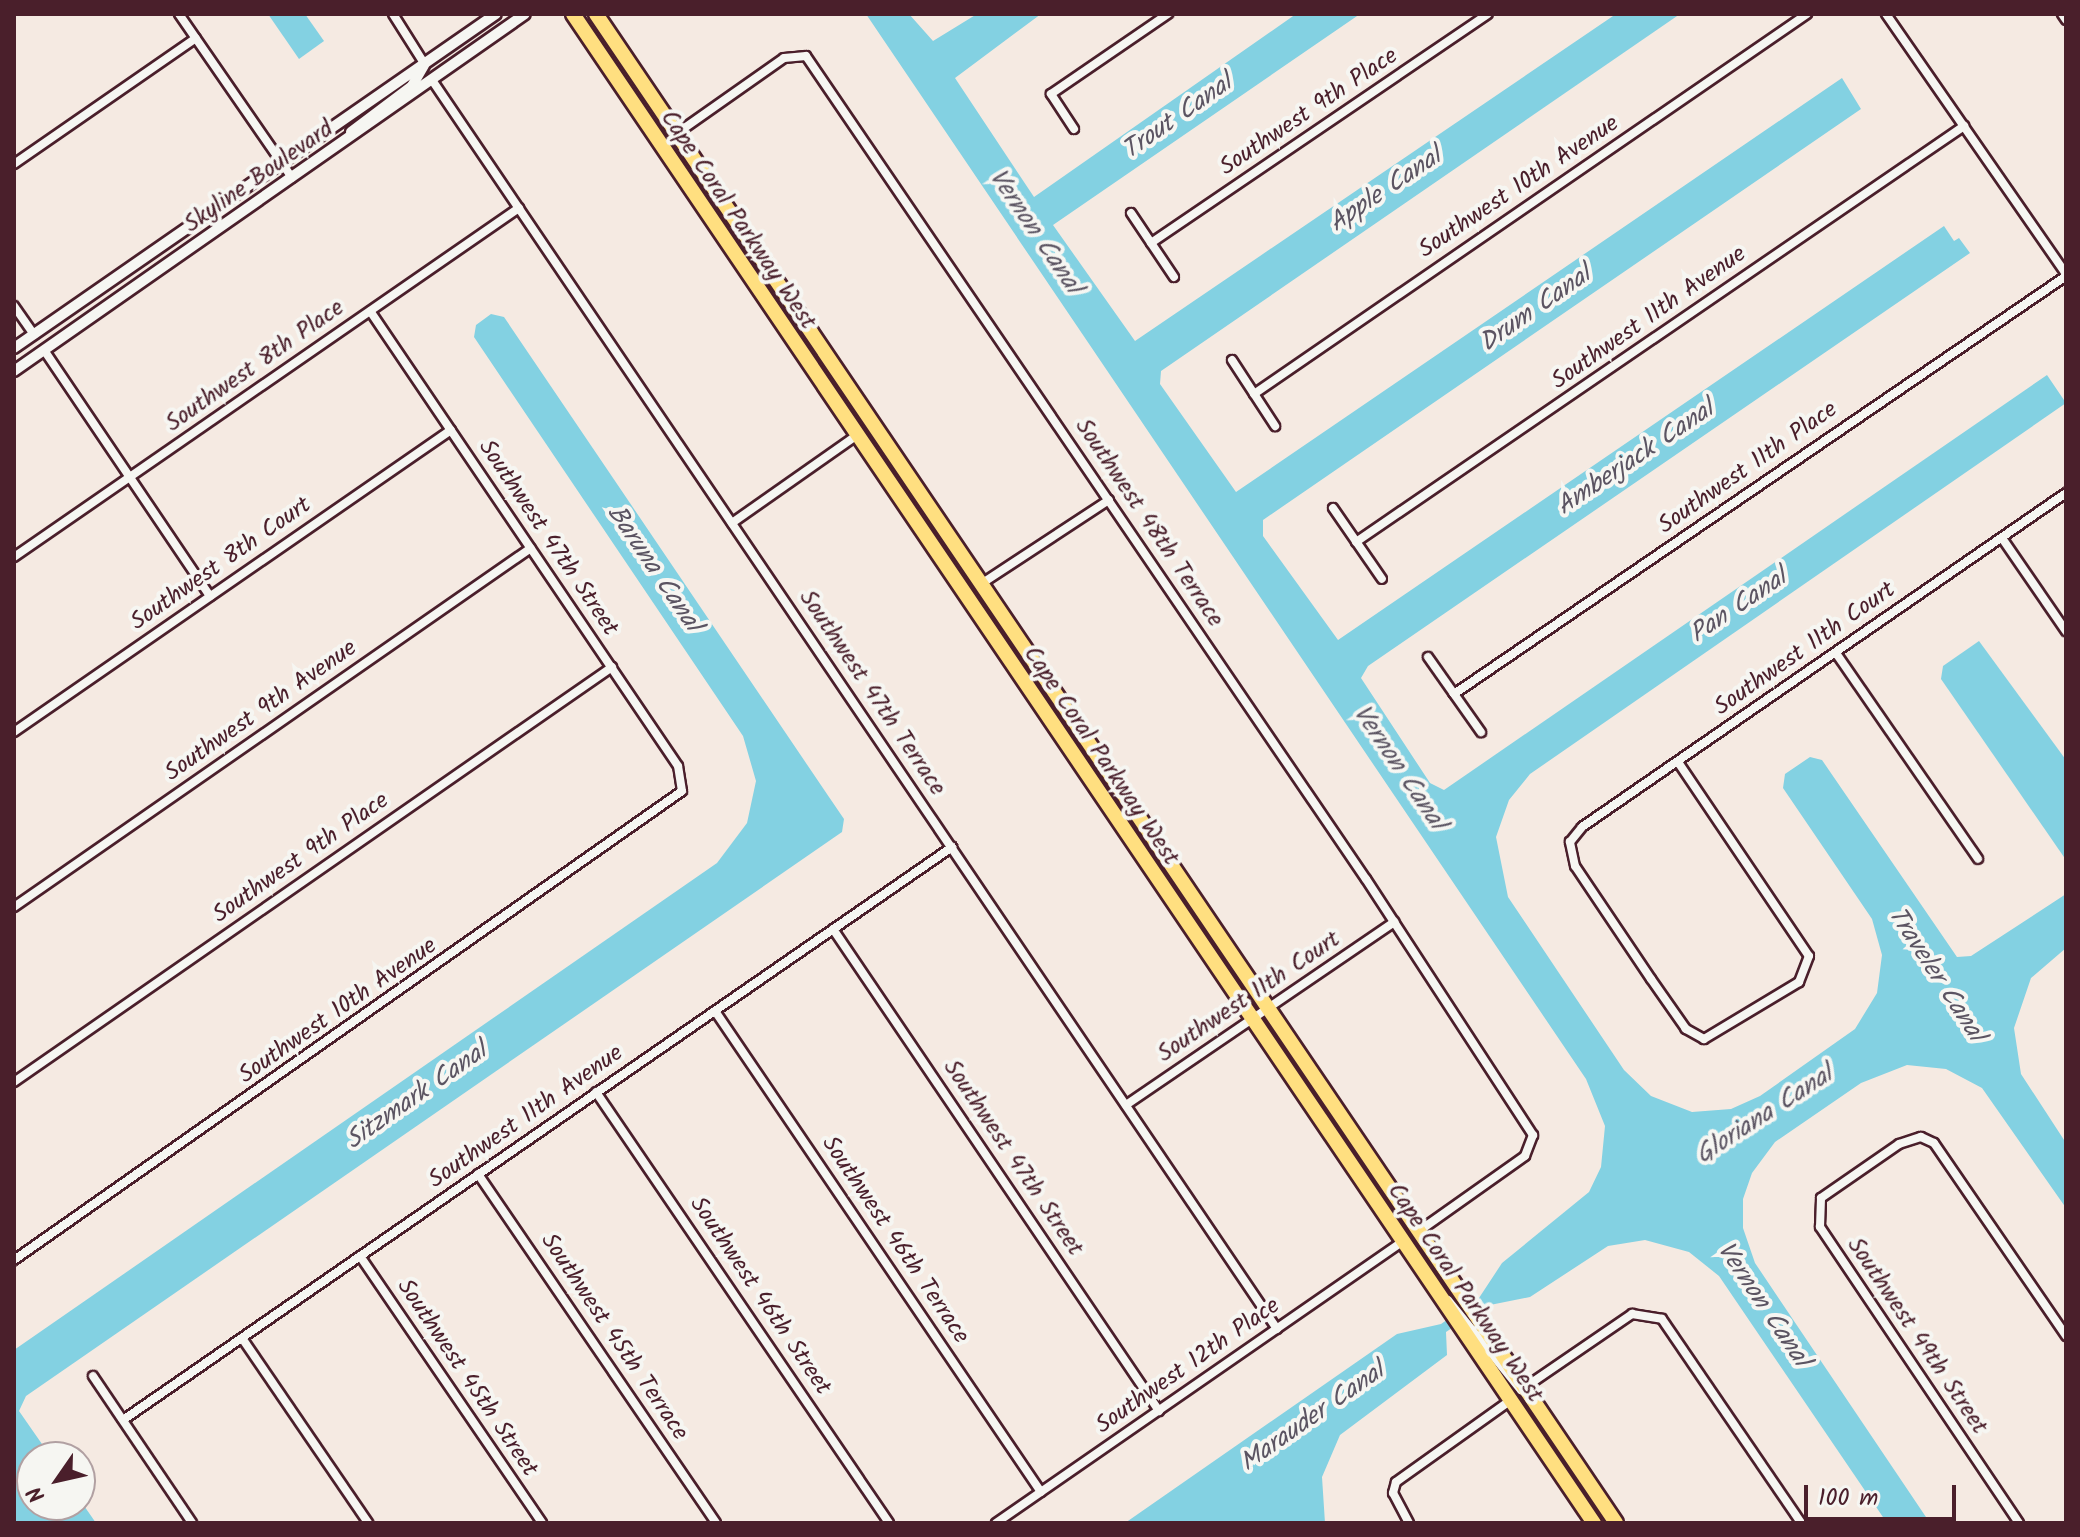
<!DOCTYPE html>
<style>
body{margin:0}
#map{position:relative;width:2080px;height:1537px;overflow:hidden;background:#f5eae2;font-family:Kalam,sans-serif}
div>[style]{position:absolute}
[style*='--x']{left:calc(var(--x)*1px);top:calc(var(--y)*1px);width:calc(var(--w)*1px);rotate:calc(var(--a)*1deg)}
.water>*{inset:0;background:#83d1e2}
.roads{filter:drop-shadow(2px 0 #4a1f2b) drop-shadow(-2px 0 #4a1f2b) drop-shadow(0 2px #4a1f2b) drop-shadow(0 -2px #4a1f2b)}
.minor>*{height:8px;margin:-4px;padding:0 4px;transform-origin:4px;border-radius:4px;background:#f6f6f2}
.tertiary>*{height:10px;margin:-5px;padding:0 5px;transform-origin:5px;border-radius:5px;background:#f6f6f2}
.primary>*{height:14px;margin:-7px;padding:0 7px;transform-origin:7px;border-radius:7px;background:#ffdf80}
span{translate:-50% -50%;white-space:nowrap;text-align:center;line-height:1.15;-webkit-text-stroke:8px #f6f6f2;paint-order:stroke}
.street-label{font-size:24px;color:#4a1f2b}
.water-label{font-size:26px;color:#5b5462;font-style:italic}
.frame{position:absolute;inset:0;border:16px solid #4a1f2b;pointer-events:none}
.north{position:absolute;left:16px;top:1441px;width:80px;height:80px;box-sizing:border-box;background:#f6f6f2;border:2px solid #b1a0a2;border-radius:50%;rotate:236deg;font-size:22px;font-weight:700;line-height:32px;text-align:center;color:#4a1f2b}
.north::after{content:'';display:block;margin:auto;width:28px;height:36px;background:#4a1f2b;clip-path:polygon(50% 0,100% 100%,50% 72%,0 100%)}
.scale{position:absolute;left:1804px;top:1485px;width:152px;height:36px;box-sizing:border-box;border:4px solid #4a1f2b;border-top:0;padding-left:10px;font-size:24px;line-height:28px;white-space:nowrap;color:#4a1f2b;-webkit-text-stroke:6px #f6f6f2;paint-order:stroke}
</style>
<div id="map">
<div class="water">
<div style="clip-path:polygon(268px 14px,305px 14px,324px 41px,299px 59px)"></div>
<div style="clip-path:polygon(866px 14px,909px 14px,933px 41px,977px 14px,1041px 14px,955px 78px,1034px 197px,1296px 14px,1360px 14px,1053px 225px,1135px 341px,1616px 14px,1680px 14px,1161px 371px,1160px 384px,1236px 492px,1842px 78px,1861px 109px,1263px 520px,1263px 536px,1338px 640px,1944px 226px,1954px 241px,1959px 238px,1970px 253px,1368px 666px,1361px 678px,1430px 783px,1444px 790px,2047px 375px,2066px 403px,1530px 774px,1509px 800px,1496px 837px,1508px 897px,1624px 1070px,1651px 1096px,1692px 1112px,1731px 1109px,1760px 1096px,1855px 1029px,1877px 993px,1882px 955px,1872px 919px,1783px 788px,1785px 774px,1810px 757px,1822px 760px,1957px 957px,1971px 956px,2066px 894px,2066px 948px,2031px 978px,2014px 1028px,2021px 1074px,2066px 1143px,2066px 1208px,1982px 1088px,1946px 1069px,1907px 1065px,1861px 1083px,1775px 1142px,1752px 1173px,1743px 1199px,1743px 1228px,1755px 1263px,1930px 1523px,1887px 1523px,1719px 1276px,1689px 1252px,1645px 1240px,1608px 1246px,1530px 1297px,1485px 1306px,1446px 1332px,1447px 1355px,1340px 1435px,1322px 1477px,1325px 1523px,1125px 1523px,1397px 1334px,1441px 1324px,1479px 1298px,1502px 1263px,1589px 1192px,1601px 1167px,1605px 1126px,1586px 1079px)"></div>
<div style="clip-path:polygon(491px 314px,504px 317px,829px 797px,844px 819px,842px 832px,26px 1396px,19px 1411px,51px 1457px,32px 1457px,32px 1505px,80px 1505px,80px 1500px,96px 1523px,14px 1523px,14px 1350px,717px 863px,747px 823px,756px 781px,743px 736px,474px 337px,476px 325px)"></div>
<div style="clip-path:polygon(1979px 641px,2066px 760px,2066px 860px,1941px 679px,1943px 666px)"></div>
</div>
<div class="roads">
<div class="minor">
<div style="--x:179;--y:14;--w:199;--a:55.4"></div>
<div style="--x:393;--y:14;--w:58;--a:57.7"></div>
<div style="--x:1886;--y:14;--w:316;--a:55.3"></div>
<div style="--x:2062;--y:14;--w:7;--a:56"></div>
<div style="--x:432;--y:80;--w:1508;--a:55.92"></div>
<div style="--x:1074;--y:129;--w:42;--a:-123.3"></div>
<div style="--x:1051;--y:94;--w:142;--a:-34.4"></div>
<div style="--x:676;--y:134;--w:132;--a:-35.1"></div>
<div style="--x:784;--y:58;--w:22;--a:-5"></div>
<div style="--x:806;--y:56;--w:995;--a:55.77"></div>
<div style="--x:1366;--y:879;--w:306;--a:56.9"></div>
<div style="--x:1533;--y:1135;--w:22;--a:111"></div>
<div style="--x:1525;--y:1156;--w:130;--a:144.7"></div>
<div style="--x:14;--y:164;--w:221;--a:-34.7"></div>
<div style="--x:1131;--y:213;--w:77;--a:56.1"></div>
<div style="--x:1151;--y:243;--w:407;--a:-34.2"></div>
<div style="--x:14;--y:306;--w:35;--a:55"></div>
<div style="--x:44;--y:350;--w:297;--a:56"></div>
<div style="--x:1232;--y:360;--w:79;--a:56.9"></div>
<div style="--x:1254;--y:394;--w:671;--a:-34.5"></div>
<div style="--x:1333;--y:508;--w:86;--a:55.4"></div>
<div style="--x:732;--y:523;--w:153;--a:-35.1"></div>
<div style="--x:2002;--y:538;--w:113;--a:55.5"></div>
<div style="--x:1356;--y:542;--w:737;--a:-34.38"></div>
<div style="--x:14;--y:557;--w:614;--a:-34.65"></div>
<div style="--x:981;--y:584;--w:153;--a:-33.3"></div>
<div style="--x:1836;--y:653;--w:250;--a:55.4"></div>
<div style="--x:1428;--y:657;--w:92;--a:54.8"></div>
<div style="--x:1454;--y:694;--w:741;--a:-34.33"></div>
<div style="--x:14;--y:732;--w:531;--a:-34.65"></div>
<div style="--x:1678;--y:762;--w:234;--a:56"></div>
<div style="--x:1809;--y:956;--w:28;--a:111"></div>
<div style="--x:1799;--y:982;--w:111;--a:149"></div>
<div style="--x:1704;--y:1039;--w:21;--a:-151"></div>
<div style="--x:1686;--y:1029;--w:61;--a:-125"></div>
<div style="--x:1651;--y:979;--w:136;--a:-123.9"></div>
<div style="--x:1575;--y:866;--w:25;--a:-102"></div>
<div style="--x:1570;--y:842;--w:19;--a:-51"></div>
<div style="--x:1582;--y:827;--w:588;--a:-34.61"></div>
<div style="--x:14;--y:907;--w:629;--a:-34.78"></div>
<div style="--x:833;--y:929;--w:582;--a:55.93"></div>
<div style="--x:715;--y:1011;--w:581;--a:55.87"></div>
<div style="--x:14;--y:1082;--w:728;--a:-34.76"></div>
<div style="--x:596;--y:1092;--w:521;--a:55.79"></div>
<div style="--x:1126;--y:1105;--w:325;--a:-34.3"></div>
<div style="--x:478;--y:1174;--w:422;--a:55.7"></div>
<div style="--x:360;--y:1256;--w:323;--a:55.7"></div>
<div style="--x:14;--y:1260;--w:816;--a:-35.07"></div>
<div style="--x:682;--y:791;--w:25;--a:-99"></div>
<div style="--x:678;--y:766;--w:549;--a:-124.09"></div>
<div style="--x:1448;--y:1300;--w:116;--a:51"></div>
<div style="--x:1521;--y:1390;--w:135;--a:-34.4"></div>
<div style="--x:1632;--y:1314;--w:30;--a:9"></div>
<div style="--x:1662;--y:1319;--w:247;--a:55.7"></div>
<div style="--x:242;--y:1338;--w:224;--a:55.7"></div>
<div style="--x:93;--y:1376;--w:177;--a:56"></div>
<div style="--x:123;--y:1420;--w:1008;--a:-34.65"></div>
<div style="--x:996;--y:1523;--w:495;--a:-34.7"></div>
<div style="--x:1409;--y:1523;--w:34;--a:-118"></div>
<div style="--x:1393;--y:1493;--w:11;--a:-75"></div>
<div style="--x:1396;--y:1482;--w:141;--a:-35.5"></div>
<div style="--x:2019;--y:1523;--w:357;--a:-123.9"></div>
<div style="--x:1820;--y:1227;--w:29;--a:-88"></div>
<div style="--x:1821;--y:1198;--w:95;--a:-34.7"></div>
<div style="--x:1899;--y:1144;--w:23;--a:-18"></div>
<div style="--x:1921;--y:1137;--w:14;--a:25"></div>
<div style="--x:1934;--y:1143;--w:234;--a:55.6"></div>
</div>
<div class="tertiary">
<div style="--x:351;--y:132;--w:76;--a:-37"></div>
<div style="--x:412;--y:86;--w:24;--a:-60"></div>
<div style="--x:14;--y:348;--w:586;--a:-34.72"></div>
<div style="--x:14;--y:371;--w:623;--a:-34.94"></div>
</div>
<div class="primary">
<div style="--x:573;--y:14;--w:1822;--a:55.92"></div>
<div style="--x:596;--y:14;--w:1821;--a:55.94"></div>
</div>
</div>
<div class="street-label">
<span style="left:1309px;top:112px;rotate:-34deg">Southwest 9th Place</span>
<span style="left:259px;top:177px;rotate:-35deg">Skyline Boulevard</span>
<span style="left:1519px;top:187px;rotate:-34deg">Southwest 10th Avenue</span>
<span style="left:738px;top:220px;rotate:56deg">Cape Coral Parkway West</span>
<span style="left:1649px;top:318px;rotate:-35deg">Southwest 11th Avenue</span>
<span style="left:255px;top:366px;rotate:-35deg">Southwest 8th Place</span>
<span style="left:1748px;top:468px;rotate:-35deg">Southwest 11th Place</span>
<span style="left:1149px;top:523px;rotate:56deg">Southwest 48th Terrace</span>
<span style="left:548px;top:538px;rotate:56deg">Southwest 47th Street</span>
<span style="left:221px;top:564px;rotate:-35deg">Southwest 8th Court</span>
<span style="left:1805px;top:649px;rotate:-35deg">Southwest 11th Court</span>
<span style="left:872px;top:693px;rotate:56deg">Southwest 47th Terrace</span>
<span style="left:261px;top:711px;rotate:-35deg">Southwest 9th Avenue</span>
<span style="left:1101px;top:756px;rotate:56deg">Cape Coral Parkway West</span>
<span style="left:301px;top:858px;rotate:-35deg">Southwest 9th Place</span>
<span style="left:1249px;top:997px;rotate:-34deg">Southwest 11th Court</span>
<span style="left:338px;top:1011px;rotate:-35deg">Southwest 10th Avenue</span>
<span style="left:526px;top:1117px;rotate:-35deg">Southwest 11th Avenue</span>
<span style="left:1013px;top:1158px;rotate:56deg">Southwest 47th Street</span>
<span style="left:895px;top:1240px;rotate:56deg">Southwest 46th Terrace</span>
<span style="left:1465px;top:1293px;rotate:56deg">Cape Coral Parkway West</span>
<span style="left:760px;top:1296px;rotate:56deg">Southwest 46th Street</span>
<span style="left:1917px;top:1336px;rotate:56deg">Southwest 49th Street</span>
<span style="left:614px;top:1337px;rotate:56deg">Southwest 45th Terrace</span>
<span style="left:1188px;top:1366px;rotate:-35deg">Southwest 12th Place</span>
<span style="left:467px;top:1378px;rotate:56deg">Southwest 45th Street</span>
</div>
<div class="water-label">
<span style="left:1178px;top:118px;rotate:-35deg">Trout Canal</span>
<span style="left:1386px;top:191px;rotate:-34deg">Apple Canal</span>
<span style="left:1034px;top:232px;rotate:56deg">Vernon Canal</span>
<span style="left:1536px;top:310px;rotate:-35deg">Drum Canal</span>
<span style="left:1636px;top:459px;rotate:-34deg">Amberjack Canal</span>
<span style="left:653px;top:569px;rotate:56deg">Baruna Canal</span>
<span style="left:1739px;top:607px;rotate:-34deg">Pan Canal</span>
<span style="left:1398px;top:768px;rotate:56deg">Vernon Canal</span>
<span style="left:1935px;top:975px;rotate:57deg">Traveler Canal</span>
<span style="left:417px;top:1097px;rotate:-35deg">Sitzmark Canal</span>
<span style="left:1765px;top:1116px;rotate:-33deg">Gloriana Canal</span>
<span style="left:1762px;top:1305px;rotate:56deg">Vernon Canal</span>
<span style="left:1313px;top:1418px;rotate:-35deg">Marauder Canal</span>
</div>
<div class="frame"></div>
<div class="north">N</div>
<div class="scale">100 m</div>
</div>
